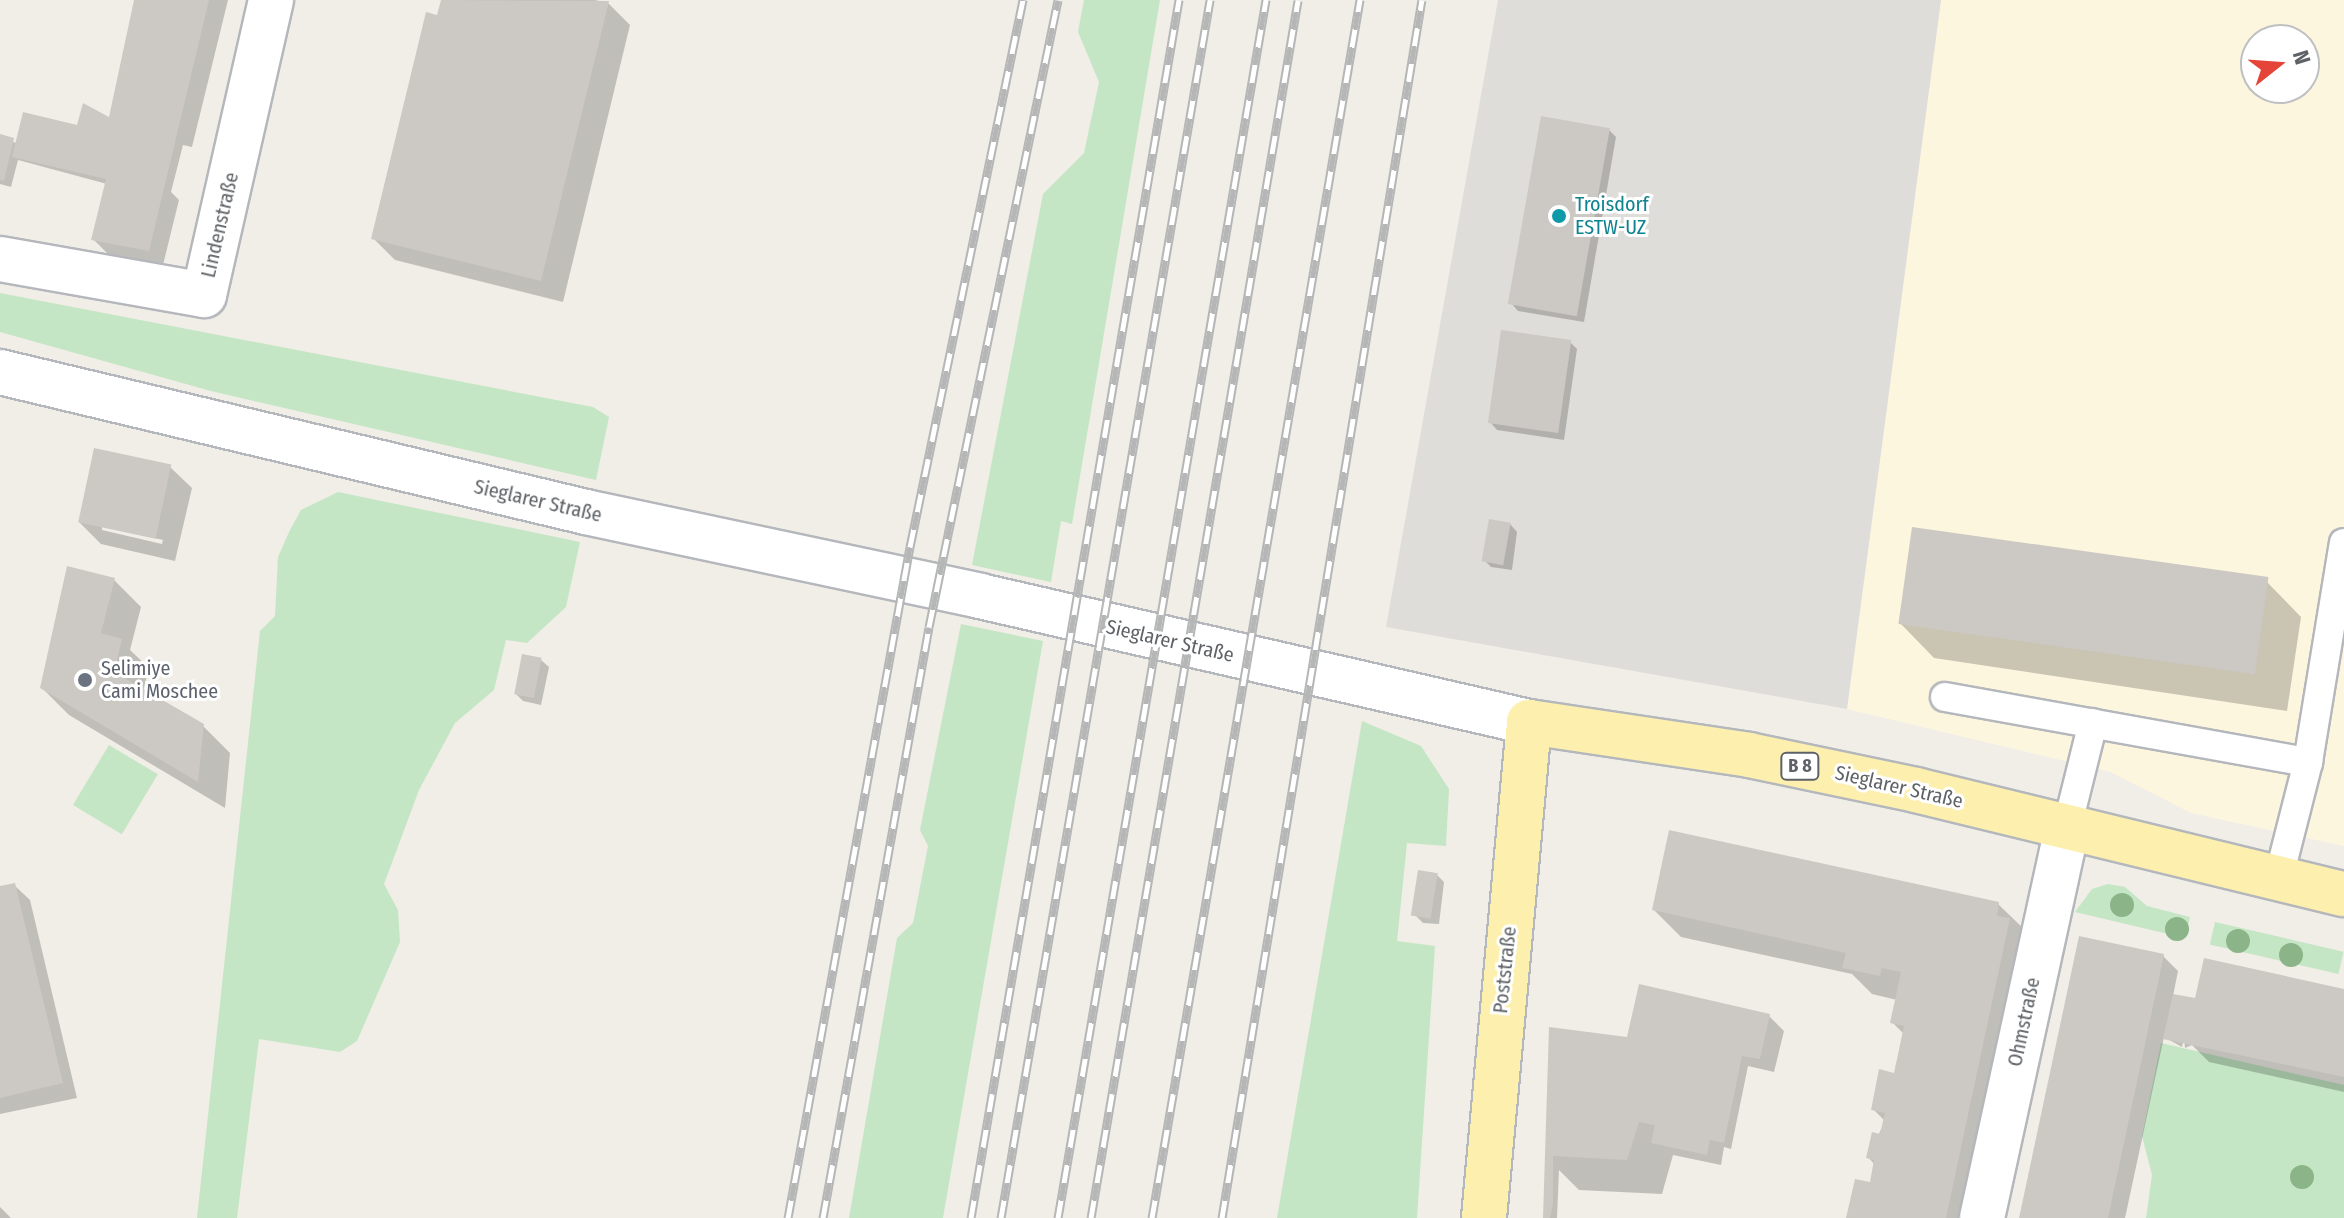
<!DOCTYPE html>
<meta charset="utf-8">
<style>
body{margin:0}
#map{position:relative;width:2344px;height:1218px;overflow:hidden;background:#f0eee7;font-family:"Fira Sans Condensed",sans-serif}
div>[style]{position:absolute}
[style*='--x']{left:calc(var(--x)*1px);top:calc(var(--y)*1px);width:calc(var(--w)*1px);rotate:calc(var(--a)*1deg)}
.commercial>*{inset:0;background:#fdf6df}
.industrial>*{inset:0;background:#dfddd9}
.green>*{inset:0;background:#c4e6c4;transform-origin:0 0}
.shadow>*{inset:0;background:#0003}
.building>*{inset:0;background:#ccc9c4;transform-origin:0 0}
.roads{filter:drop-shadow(2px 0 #b4b7bb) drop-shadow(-2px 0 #b4b7bb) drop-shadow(0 2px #b4b7bb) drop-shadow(0 -2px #b4b7bb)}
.lane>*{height:28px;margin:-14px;padding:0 14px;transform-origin:14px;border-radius:14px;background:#fff}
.street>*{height:44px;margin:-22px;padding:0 22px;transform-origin:22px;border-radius:22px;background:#fff}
.secondary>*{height:44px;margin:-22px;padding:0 22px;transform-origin:22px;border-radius:22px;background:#fff}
.primary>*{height:44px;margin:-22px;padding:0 22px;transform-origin:22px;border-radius:22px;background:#fdf0af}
.rail>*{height:9px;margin-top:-4.5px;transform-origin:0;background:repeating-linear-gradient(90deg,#fff 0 18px,#b5b6b6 0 36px);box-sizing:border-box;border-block:2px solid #b5b6b6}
.trees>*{width:24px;height:24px;margin:-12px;border-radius:50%;background:#8bb488}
.dots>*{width:22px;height:22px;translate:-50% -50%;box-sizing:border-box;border:4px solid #fff;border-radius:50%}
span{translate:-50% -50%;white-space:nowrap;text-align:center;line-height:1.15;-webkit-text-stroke:6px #fff;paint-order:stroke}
.shield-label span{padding:2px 6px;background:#fff;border:2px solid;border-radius:6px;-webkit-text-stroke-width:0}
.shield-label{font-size:18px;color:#5e6266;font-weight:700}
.culture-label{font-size:20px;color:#0d838f}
.left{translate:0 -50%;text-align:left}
.street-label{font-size:20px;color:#5e6266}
.worship-label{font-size:20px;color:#5b616d}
.north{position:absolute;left:2240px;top:24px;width:80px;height:80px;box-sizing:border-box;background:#fff;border:2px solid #bfc0c2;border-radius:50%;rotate:73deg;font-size:22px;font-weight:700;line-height:32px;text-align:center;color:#5e6266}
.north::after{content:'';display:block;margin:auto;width:28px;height:36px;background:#e44538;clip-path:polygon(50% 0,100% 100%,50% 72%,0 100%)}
</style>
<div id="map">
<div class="commercial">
<div style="clip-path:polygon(evenodd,1941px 0,2344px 0,2344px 846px,2191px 813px,2111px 772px,1847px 709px,1941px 0,2256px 40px,2304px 40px,2304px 88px,2256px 88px,2256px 40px)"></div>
</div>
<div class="industrial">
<div style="clip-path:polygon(1498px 0,1941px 0,1847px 709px,1386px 627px)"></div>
</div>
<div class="green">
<div style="clip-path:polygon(1084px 0,1160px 0,1072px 524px,1061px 521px,1051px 582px,972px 565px,1043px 194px,1084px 153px,1099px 82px,1078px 32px)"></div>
<div style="clip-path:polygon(0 293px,593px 407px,609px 417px,596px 480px,211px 391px,0 332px)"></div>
<div style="clip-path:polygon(338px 492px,580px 542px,566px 607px,527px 643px,506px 640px,494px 690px,455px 723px,419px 790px,384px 884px,398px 910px,400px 942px,357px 1041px,340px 1052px,259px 1039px,237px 1218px,197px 1218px,260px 631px,275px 616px,278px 557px,290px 530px,301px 510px)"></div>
<div style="clip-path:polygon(961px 624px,1043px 641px,943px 1218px,849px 1218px,897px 938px,913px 923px,928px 846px,920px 830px)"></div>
<div style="clip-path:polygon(1362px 721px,1421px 746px,1449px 789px,1446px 846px,1407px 843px,1397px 941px,1435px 946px,1417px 1218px,1277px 1218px)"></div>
<div style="left:109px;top:745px;width:57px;height:70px;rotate:31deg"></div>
<div style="clip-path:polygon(2108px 884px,2125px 887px,2147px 906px,2190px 917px,2185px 938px,2075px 912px,2092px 889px)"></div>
<div style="left:2215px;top:922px;width:132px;height:23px;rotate:13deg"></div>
<div style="clip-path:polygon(2161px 1043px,2344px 1085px,2344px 1218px,2146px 1218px,2152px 1175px,2142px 1136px)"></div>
</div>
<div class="shadow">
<div style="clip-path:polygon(137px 0,228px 0,192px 147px,183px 145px,171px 192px,179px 200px,163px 265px,109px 255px,94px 240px,107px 184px,18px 160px,11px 187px,0 184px,0 136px,18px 144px,111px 120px)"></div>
<div style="clip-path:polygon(443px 0,595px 0,608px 3px,630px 25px,563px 302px,395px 260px,373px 238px)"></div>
<div style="clip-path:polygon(1609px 130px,1616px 137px,1584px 322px,1518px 311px,1511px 303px)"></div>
<div style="clip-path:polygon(1570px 342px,1577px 349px,1564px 440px,1497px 430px,1490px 422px)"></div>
<div style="clip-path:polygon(evenodd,170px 467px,192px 488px,175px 561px,101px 544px,79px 522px,170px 467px,102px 526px,163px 540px,162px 544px,102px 530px,102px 526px)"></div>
<div style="clip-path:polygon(1510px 524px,1517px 532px,1512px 570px,1491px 567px,1484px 560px)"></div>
<div style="clip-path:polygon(114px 580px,141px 607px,130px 650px,149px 668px,143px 691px,203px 726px,230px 753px,225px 808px,69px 715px,42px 688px)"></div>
<div style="clip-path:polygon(2267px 582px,2301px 617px,2287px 711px,1934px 658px,1900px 623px)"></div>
<div style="clip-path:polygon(541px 660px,549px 667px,541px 705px,523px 701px,516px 694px)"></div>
<div style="clip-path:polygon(1437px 875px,1444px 882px,1439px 924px,1423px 923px,1415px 915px)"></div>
<div style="clip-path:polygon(14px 885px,30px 900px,77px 1098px,0 1114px,0 889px)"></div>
<div style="clip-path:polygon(1998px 904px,2026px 931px,1978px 1218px,1848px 1218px,1871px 1184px,1875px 1165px,1868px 1157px,1885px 1121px,1873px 1109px,1895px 1075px,1904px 1034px,1892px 1022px,1897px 1000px,1872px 994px,1852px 974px,1681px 937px,1654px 910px)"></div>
<div style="clip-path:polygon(2163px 956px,2178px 971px,2173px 996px,2196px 1000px,2344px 991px,2344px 1092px,2209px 1062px,2192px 1045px,2185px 1048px,2184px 1037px,2182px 1047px,2164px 1037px,2125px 1218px,2020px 1218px)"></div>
<div style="clip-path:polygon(1769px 1016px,1784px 1031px,1774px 1072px,1748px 1066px,1731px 1149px,1724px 1147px,1721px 1165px,1673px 1155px,1662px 1194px,1579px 1190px,1559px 1170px,1557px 1218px,1546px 1218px,1551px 1029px,1629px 1039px)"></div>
<div style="clip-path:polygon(0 1207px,11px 1218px,0 1218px)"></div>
</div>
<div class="building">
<div style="clip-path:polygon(134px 0,209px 0,149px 251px,91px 240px,106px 179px,12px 157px,23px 112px,77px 125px,83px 103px,109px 117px)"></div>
<div style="clip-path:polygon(441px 0,609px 1px,541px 281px,371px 239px,426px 12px,437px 15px)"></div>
<div style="left:1541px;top:116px;width:70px;height:191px;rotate:10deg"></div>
<div style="clip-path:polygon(0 134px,14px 138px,4px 181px,0 180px)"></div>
<div style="left:1501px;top:330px;width:71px;height:94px;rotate:8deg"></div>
<div style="left:94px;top:448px;width:79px;height:76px;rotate:12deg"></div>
<div style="left:1489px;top:519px;width:22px;height:43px;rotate:10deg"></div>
<div style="left:1912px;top:527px;width:360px;height:98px;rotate:8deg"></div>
<div style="clip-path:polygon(67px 566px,115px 578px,101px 633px,122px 639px,114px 672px,204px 724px,198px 782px,40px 688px)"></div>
<div style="left:522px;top:654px;width:20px;height:41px;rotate:11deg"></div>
<div style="clip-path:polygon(1669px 830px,1999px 902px,1997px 916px,2010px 918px,1946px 1218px,1846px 1218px,1855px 1179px,1870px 1182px,1874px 1160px,1866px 1158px,1872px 1132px,1880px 1134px,1885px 1113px,1871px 1110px,1879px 1069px,1894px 1073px,1904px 1026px,1890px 1023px,1901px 972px,1882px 968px,1880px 976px,1842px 968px,1846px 953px,1652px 910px)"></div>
<div style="left:1418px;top:870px;width:20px;height:46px;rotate:9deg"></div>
<div style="clip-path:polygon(15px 883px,63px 1083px,0 1098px,0 886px)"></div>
<div style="left:2079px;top:936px;width:87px;height:289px;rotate:12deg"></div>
<div style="clip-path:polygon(2204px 958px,2344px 989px,2344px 1077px,2163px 1039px,2173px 994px,2195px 998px)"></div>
<div style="clip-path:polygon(1639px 984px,1770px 1014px,1760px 1059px,1742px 1056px,1724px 1143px,1710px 1140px,1707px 1155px,1651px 1143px,1655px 1125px,1639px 1122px,1627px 1160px,1553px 1156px,1553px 1204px,1550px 1218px,1543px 1218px,1549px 1027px,1627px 1037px)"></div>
</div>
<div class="roads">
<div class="lane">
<div style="--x:1945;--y:697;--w:369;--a:10.2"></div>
<div style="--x:2067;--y:827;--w:107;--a:-76"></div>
<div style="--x:2278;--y:880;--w:122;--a:-75.7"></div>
<div style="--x:2308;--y:762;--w:222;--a:-80.7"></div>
</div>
<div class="street">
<div style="--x:0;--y:259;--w:207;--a:10"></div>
<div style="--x:204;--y:295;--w:303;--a:-77.2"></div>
<div style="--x:1982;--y:1218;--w:400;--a:-77.7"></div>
</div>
<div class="secondary">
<div style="--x:0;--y:372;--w:602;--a:13.44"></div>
<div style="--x:586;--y:512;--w:403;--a:12"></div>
<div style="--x:980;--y:596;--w:563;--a:12.93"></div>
</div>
<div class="primary">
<div style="--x:1484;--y:1218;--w:498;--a:-84.8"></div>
<div style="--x:1529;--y:722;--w:222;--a:8.5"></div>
<div style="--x:1749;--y:755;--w:171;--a:11.8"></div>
<div style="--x:1916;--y:790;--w:440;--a:13.7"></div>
</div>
</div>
<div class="rail">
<div style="--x:788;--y:1218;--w:682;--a:-79.7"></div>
<div style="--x:910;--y:547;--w:559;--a:-78.33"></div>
<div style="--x:823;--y:1218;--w:600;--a:-79.83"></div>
<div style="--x:929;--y:627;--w:640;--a:-78.37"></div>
<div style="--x:971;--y:1218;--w:1236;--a:-80.31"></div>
<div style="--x:1001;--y:1218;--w:1236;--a:-80.26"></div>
<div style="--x:1058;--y:1218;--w:1236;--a:-80.31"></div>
<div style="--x:1091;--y:1218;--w:1235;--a:-80.35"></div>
<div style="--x:1152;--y:1218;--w:1236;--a:-80.31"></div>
<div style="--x:1222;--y:1218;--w:1234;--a:-80.68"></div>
</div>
<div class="trees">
<div style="left:2122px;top:905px"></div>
<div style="left:2177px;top:929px"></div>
<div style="left:2238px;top:941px"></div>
<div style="left:2291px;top:955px"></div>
<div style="left:2302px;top:1177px"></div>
</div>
<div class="dots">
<div style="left:1559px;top:216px;background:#0f9aa8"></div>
<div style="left:85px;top:680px;background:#6b7280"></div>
</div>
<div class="shield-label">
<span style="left:1800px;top:766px">B 8</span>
</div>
<div class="culture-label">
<span class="left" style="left:1575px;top:216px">Troisdorf<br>ESTW-UZ</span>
</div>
<div class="street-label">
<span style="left:220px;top:225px;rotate:-77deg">Lindenstraße</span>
<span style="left:538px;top:501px;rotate:13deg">Sieglarer Straße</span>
<span style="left:1170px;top:641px;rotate:13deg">Sieglarer Straße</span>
<span style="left:1899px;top:787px;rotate:13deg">Sieglarer Straße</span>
<span style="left:1505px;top:970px;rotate:-84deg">Poststraße</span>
<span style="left:2024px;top:1022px;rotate:-78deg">Ohmstraße</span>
</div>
<div class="worship-label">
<span class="left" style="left:101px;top:680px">Selimiye<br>Cami Moschee</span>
</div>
<div class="north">N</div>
</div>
